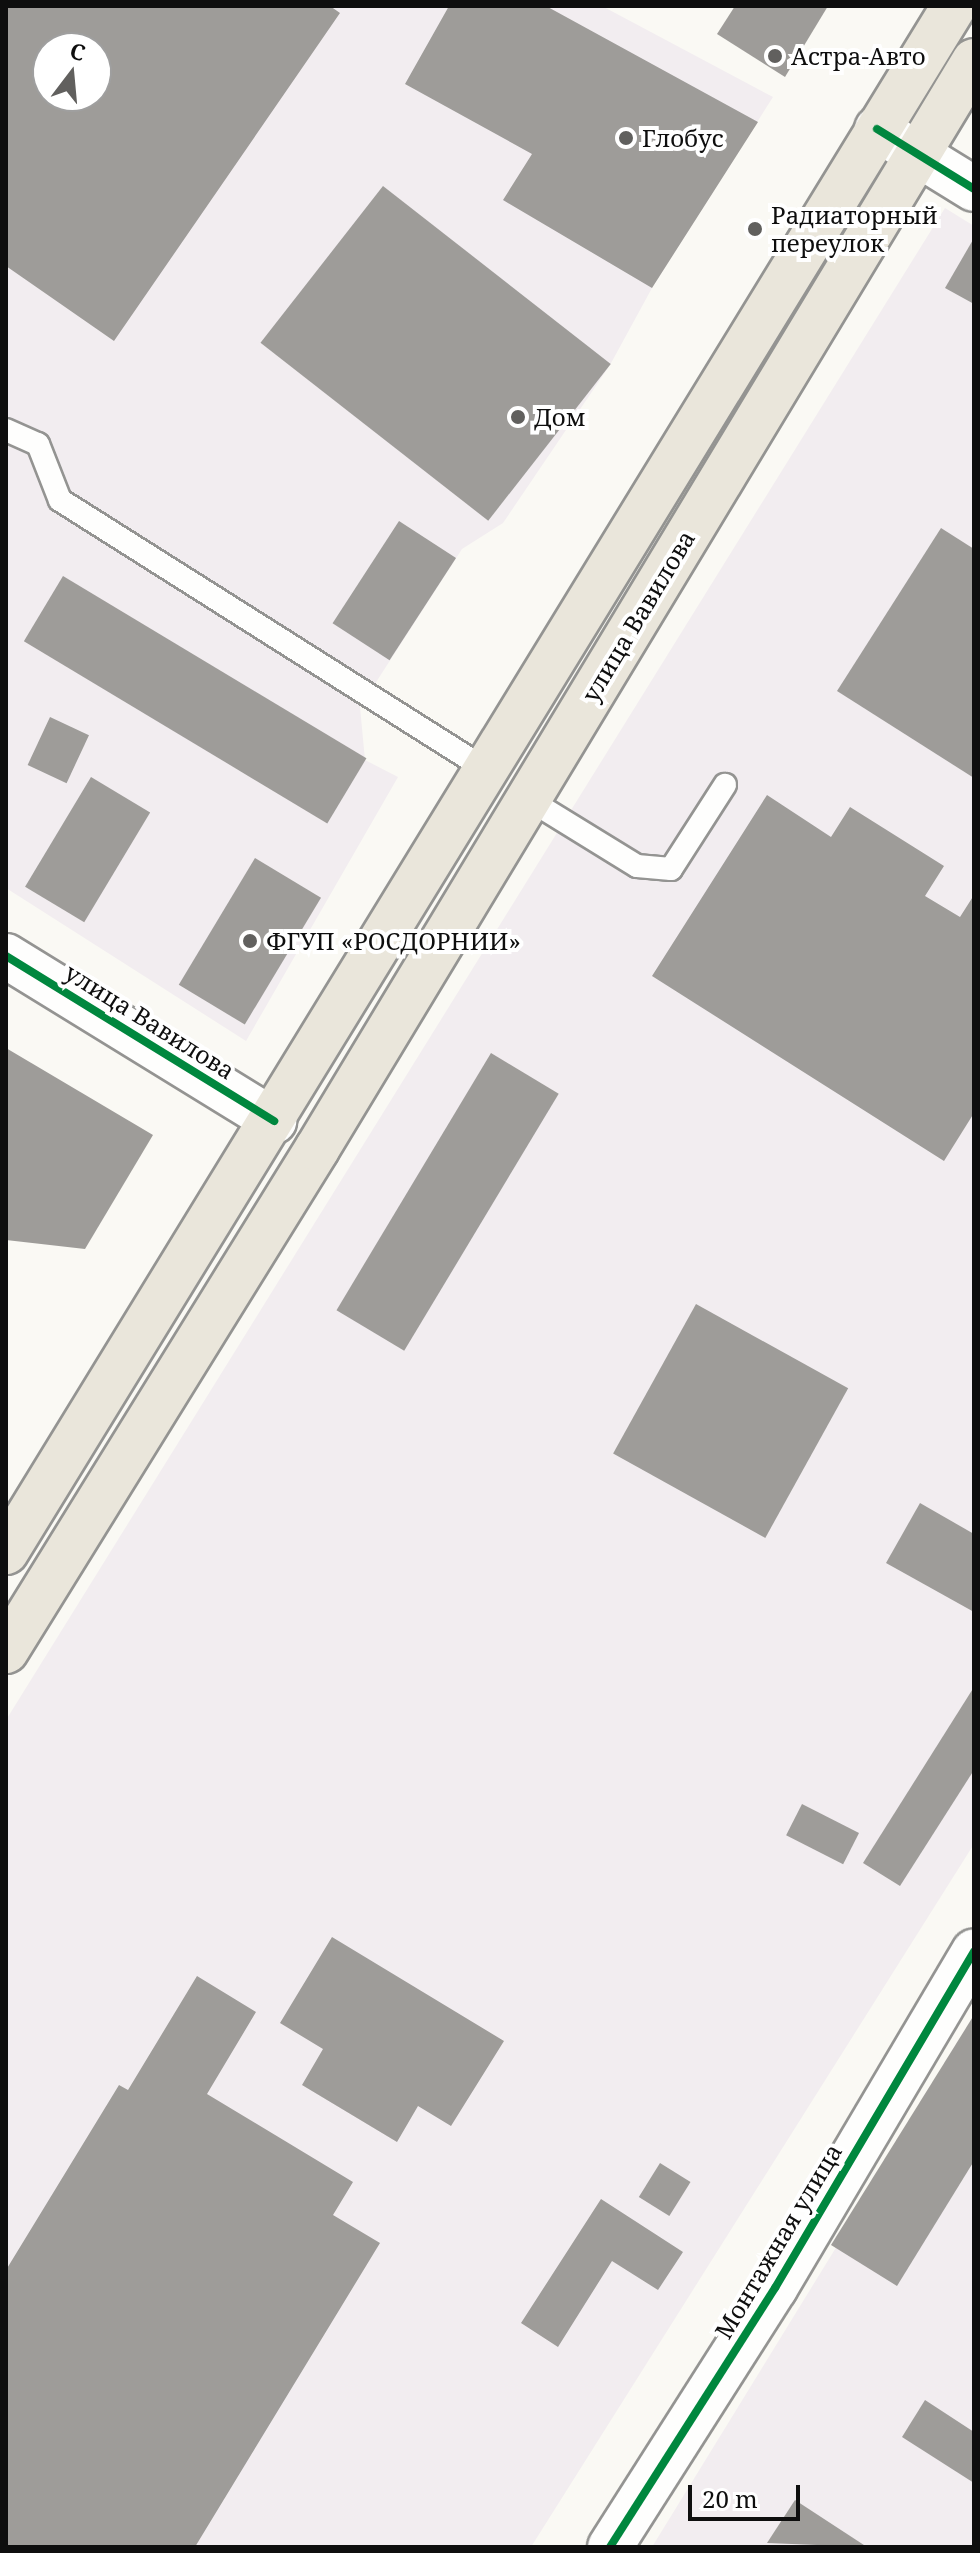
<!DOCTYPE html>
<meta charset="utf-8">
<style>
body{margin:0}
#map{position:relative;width:980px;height:2553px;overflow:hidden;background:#faf9f4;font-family:"Noto Serif",serif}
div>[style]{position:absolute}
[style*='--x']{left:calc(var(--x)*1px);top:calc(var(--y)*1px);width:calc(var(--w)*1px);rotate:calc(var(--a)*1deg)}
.industrial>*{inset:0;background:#f2edf0}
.building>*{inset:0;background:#9e9c99;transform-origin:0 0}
.roads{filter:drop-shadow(2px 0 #949492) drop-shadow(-2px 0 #949492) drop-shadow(0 2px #949492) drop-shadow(0 -2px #949492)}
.service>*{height:22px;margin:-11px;padding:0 11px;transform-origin:11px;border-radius:11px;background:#fefefd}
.minor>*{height:44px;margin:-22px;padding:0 22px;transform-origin:22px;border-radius:22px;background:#fefefd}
.primary>*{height:44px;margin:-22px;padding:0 22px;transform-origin:22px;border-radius:22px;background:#eae6db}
.cycleway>*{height:8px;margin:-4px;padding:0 4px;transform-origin:4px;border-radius:4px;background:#00873e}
.dots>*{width:22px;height:22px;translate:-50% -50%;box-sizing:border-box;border:4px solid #fff;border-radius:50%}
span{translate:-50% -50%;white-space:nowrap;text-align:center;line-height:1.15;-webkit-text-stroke:8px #fff;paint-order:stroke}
.poi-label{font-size:24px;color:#0e0e0e}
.left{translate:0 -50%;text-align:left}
.street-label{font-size:24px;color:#0e0e0e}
.frame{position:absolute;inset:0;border:8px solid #0e0e0e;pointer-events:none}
.north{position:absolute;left:32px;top:32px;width:80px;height:80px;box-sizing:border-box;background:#fff;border:2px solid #9f9f9f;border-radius:50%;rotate:16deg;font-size:22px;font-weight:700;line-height:32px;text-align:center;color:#0e0e0e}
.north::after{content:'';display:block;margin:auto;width:28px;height:36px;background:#61605e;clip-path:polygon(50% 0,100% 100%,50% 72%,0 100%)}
.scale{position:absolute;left:688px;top:2485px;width:112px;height:36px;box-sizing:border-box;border:4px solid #0e0e0e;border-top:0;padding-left:10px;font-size:24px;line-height:28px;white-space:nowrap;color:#0e0e0e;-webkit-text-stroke:6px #fff;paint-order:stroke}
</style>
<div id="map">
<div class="industrial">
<div style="clip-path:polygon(evenodd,6px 6px,602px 6px,773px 97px,652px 288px,610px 365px,503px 523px,462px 549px,360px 707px,365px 760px,398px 777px,246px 1041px,6px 888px,6px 6px,48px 48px,96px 48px,96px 96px,48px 96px,48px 48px)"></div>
<div style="clip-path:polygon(945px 208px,974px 226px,974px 1844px,531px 2547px,6px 2547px,6px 1720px)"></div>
<div style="clip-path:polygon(974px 2023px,974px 2547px,652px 2547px)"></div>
</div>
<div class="building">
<div style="clip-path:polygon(evenodd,6px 6px,330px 6px,340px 13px,114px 341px,6px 266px,6px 6px,48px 48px,96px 48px,96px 96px,48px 96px,48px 48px)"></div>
<div style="clip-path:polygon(449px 6px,546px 6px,758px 122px,652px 288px,503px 200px,532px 154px,405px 84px)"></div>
<div style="clip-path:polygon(735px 6px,828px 6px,785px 77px,717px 34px)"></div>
<div style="left:383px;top:186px;width:289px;height:199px;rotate:38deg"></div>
<div style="clip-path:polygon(974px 238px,974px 304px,945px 288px)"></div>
<div style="left:399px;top:521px;width:68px;height:122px;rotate:33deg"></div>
<div style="clip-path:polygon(941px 528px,974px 549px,974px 778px,837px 691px)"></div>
<div style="left:63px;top:576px;width:354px;height:76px;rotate:31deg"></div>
<div style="left:50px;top:717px;width:43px;height:53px;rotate:25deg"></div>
<div style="left:91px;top:777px;width:69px;height:128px;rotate:31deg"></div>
<div style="clip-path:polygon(767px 795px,831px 837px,850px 807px,944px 866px,925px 896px,960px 917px,974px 895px,974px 1113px,944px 1161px,652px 976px)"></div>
<div style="left:255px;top:858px;width:77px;height:148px;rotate:31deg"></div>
<div style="clip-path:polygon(6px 1048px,153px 1135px,85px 1249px,6px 1240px)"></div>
<div style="left:491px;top:1053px;width:79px;height:300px;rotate:31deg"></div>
<div style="left:696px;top:1304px;width:174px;height:171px;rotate:29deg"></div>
<div style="clip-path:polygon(920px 1503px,974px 1534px,974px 1612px,886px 1563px)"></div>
<div style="clip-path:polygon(974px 1687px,974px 1770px,900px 1886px,863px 1863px)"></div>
<div style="left:802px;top:1804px;width:64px;height:35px;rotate:27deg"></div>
<div style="clip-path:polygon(332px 1937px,504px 2041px,451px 2126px,418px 2106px,397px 2142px,302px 2085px,323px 2049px,280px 2023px)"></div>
<div style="clip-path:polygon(197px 1976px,256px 2012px,207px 2094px,353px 2182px,333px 2215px,380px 2243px,195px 2547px,6px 2547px,6px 2270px,119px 2085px,128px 2090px)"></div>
<div style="clip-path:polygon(974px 2015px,974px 2161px,897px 2286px,831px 2245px)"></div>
<div style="left:660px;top:2163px;width:36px;height:40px;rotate:32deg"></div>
<div style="clip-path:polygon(601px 2199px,683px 2252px,658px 2290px,612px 2261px,558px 2347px,521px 2323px)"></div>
<div style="clip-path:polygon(925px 2400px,974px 2432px,974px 2483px,902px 2437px)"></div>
<div style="clip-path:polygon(795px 2500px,867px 2547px,767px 2543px)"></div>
</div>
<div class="roads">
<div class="service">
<div style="--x:6;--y:430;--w:35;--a:24"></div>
<div style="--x:38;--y:444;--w:60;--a:68.6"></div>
<div style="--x:60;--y:500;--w:505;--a:32.31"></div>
<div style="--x:528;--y:799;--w:128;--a:31.6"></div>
<div style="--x:637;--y:866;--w:34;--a:5"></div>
<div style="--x:671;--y:869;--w:100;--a:-57.3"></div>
</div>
<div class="minor">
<div style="--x:877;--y:129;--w:114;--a:31.7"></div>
<div style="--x:6;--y:956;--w:315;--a:31.6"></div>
<div style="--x:610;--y:2547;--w:307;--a:-57.5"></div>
<div style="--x:775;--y:2288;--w:391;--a:-59.4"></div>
</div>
<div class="primary">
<div style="--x:6;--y:1552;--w:1814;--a:-58.48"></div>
<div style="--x:6;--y:1651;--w:591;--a:-58.22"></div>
<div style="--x:317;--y:1149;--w:1271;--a:-58.87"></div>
</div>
</div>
<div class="cycleway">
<div style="--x:877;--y:129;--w:114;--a:31.7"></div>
<div style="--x:6;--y:956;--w:315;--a:31.6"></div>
<div style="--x:610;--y:2547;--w:307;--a:-57.5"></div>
<div style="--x:775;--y:2288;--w:391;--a:-59.4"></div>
</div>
<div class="dots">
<div style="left:775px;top:56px;background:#61605e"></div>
<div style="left:626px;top:138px;background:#61605e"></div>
<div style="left:755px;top:229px;background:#61605e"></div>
<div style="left:518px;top:417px;background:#61605e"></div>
<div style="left:250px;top:941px;background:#61605e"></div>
</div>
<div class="poi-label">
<span class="left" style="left:791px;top:56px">Астра-Авто</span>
<span class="left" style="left:642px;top:138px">Глобус</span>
<span class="left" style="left:771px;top:229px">Радиаторный<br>переулок</span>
<span class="left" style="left:534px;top:417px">Дом</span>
<span class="left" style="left:266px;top:941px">ФГУП «РОСДОРНИИ»</span>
</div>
<div class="street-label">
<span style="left:638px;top:616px;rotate:-59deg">улица Вавилова</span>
<span style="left:150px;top:1021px;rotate:32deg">улица Вавилова</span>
<span style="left:778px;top:2241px;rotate:-59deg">Монтажная улица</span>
</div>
<div class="frame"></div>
<div class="north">С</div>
<div class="scale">20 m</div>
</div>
